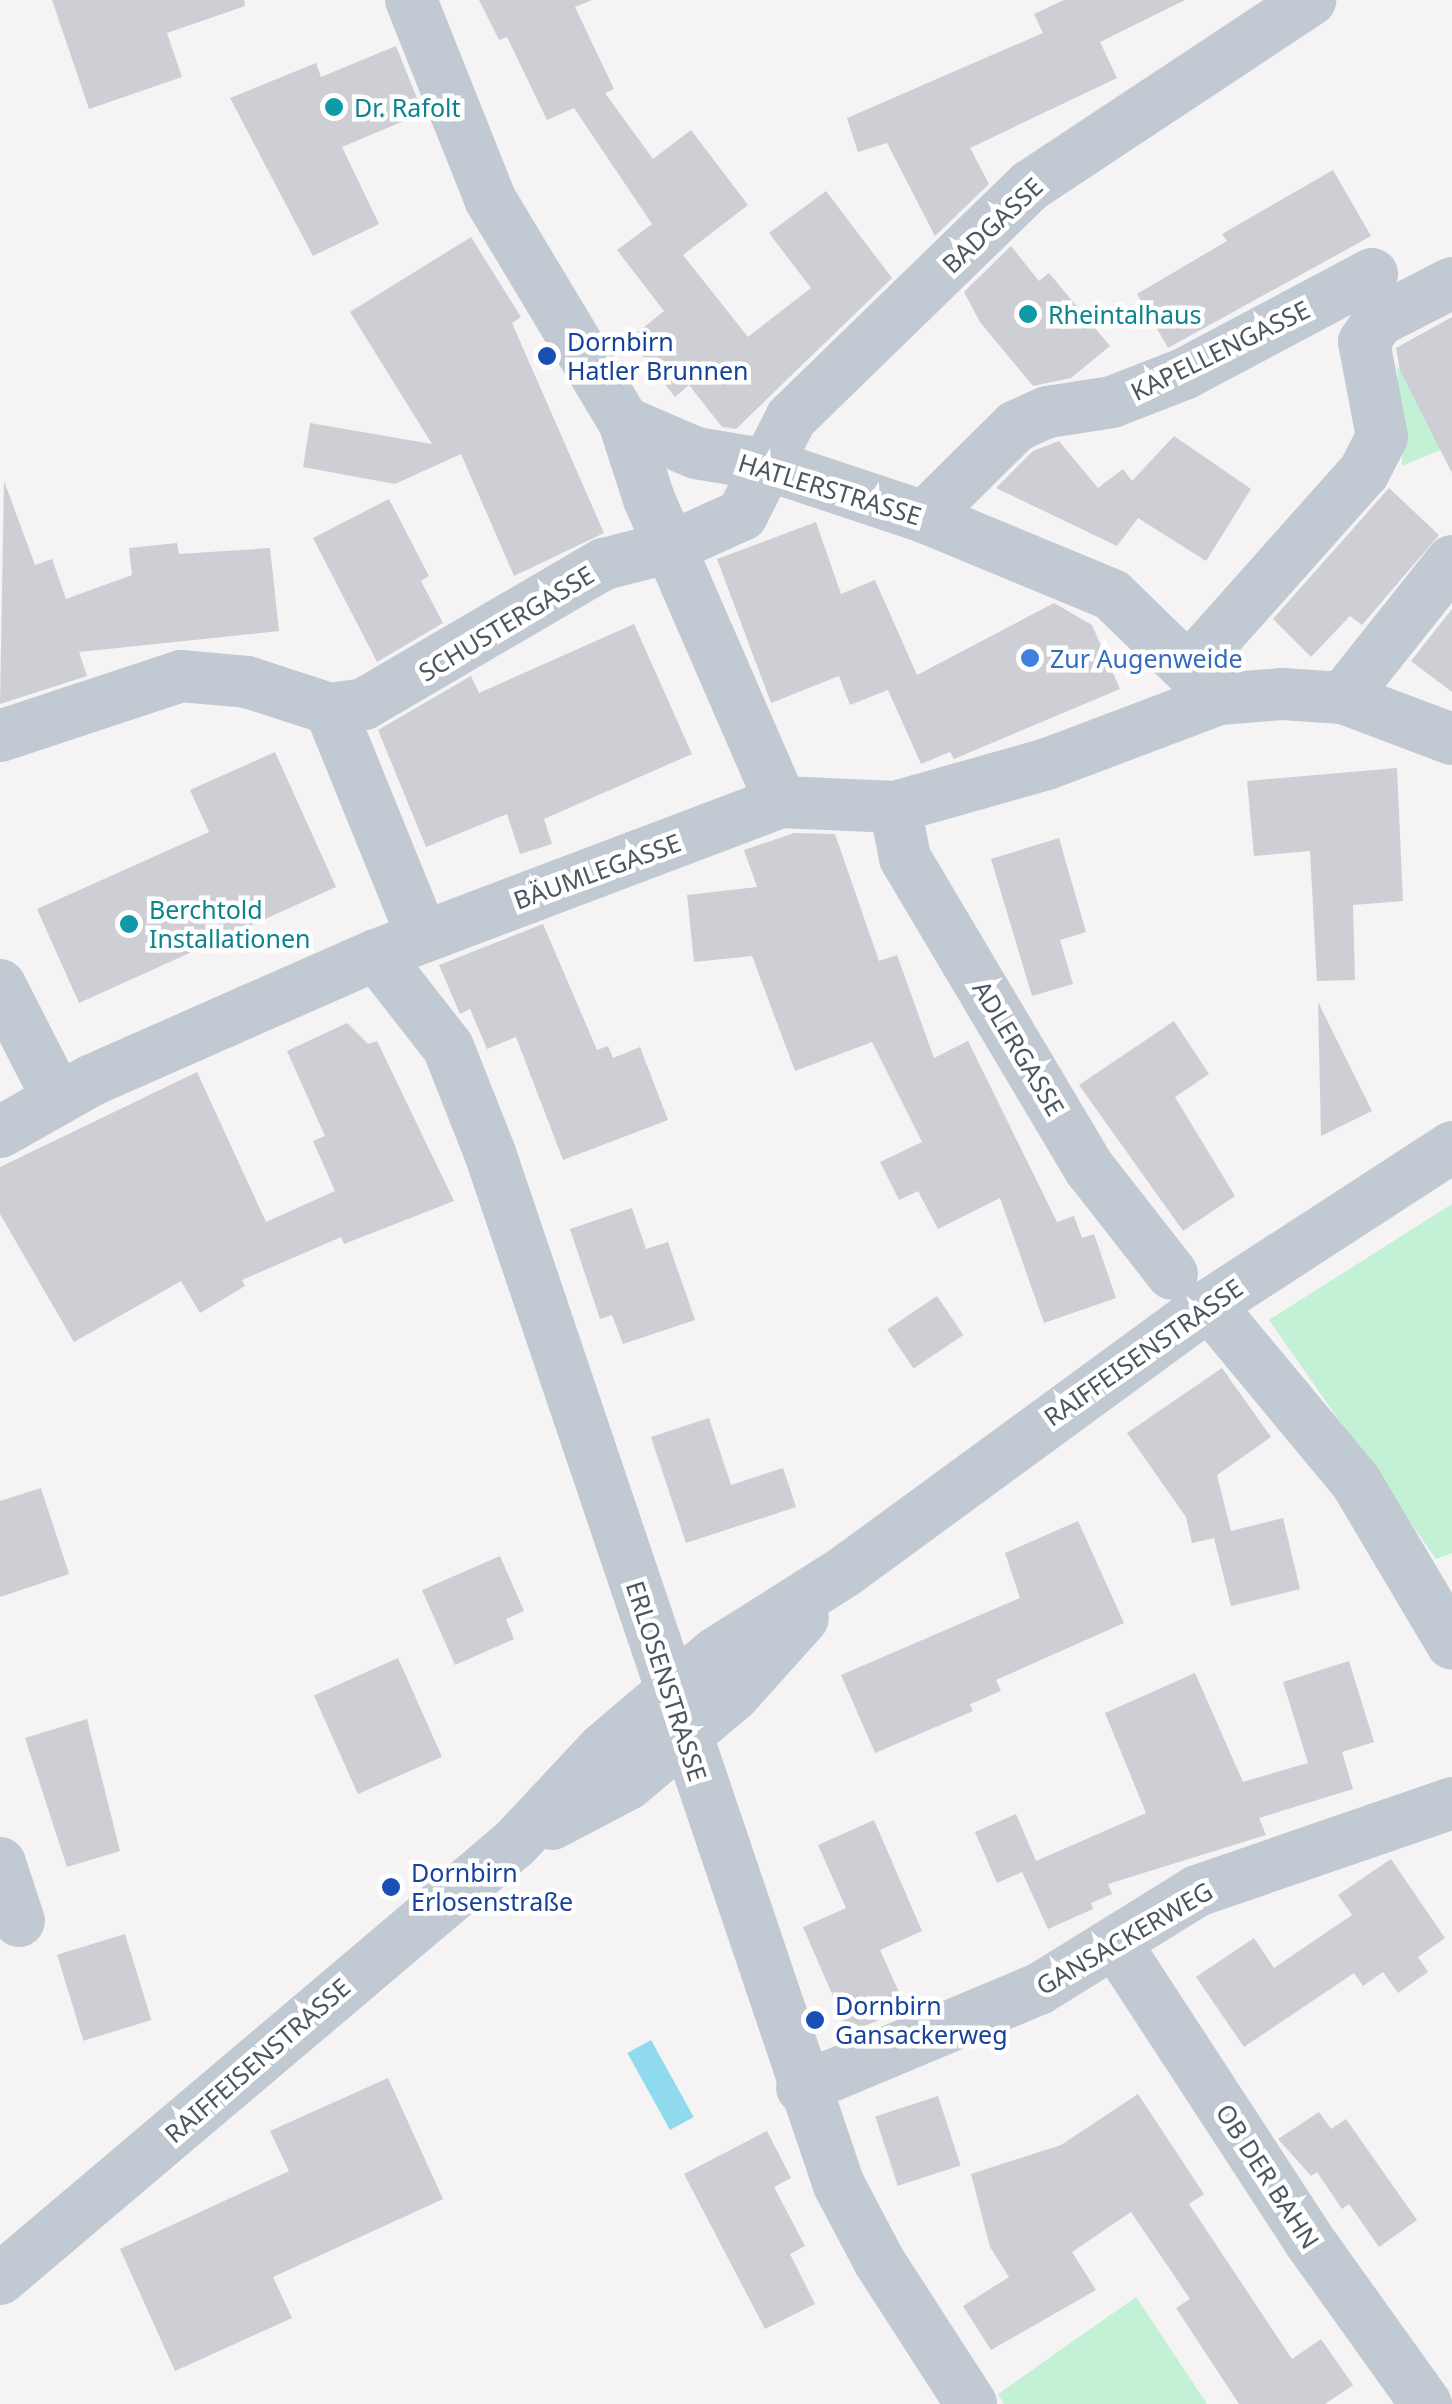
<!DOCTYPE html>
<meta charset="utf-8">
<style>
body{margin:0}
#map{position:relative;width:1452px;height:2404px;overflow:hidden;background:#f5f3f3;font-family:"Noto Sans",sans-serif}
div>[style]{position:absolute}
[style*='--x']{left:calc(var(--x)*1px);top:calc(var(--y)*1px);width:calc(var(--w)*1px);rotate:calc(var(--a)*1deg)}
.green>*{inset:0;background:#c3f1d5}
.water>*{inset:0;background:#90daee;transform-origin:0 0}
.building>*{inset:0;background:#cdcfd5;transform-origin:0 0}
.minor>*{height:52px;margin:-26px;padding:0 26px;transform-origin:26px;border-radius:26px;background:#c1cad2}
.dots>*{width:28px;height:28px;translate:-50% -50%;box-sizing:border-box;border:5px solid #fff;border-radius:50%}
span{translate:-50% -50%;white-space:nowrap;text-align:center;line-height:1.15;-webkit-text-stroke:9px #fff;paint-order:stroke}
.culture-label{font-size:25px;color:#0d838f}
.left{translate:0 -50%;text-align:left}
.street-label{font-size:25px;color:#4a5661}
.transit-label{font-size:25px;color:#164399}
.shop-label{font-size:25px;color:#366cbe}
</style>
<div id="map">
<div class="green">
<div style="clip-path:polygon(1397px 365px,1433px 436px,1452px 427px,1452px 445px,1402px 466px)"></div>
<div style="clip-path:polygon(1452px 1204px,1452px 1553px,1436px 1559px,1269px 1320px)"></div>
<div style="clip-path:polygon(1136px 2297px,1207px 2404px,1004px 2404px,998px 2394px)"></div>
</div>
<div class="water">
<div style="left:651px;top:2040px;width:88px;height:27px;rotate:61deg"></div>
</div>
<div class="building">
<div style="clip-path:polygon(52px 0,244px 0,245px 6px,167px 33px,182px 77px,89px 109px)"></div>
<div style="clip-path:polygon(479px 0,592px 0,575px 7px,614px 89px,605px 93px,653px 159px,691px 130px,748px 205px,683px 255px,748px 337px,811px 288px,769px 233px,826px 191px,892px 278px,736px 429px,722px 427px,689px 385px,675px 397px,629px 339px,664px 311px,617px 250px,652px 224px,574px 108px,547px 120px,507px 37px,499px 40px)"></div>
<div style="clip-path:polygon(1064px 0,1185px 0,1100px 42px,1117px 78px,970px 148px,989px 184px,935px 236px,887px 143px,858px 152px,847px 118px,1043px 33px,1034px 14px)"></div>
<div style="clip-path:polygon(396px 46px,423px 113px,342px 147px,379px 224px,313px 256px,230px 98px,316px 63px,321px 77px)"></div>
<div style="clip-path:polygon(1333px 170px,1371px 236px,1168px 348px,1137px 294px,1227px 241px,1222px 234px)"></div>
<div style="clip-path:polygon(471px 237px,521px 317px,512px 323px,604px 533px,514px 576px,461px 454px,395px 484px,303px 467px,310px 423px,432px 444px,350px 312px)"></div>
<div style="clip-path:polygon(1011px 246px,1039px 281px,1049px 273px,1110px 346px,1071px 378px,1033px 386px,980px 322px,964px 292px)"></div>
<div style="clip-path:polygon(1452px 317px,1452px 473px,1400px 371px,1396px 348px)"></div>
<div style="clip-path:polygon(1174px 436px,1251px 489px,1206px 561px,1138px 518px,1117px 546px,996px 488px,1033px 451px,1059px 441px,1098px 488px,1123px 469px,1132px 481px)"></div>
<div style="clip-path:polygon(4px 481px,35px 565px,52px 559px,66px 599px,132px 575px,129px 548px,177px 543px,179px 554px,270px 548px,279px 631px,79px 652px,87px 676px,0 704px)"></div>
<div style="clip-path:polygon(1389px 488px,1439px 535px,1362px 625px,1350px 616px,1311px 657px,1273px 619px)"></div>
<div style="clip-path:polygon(389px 499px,429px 576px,421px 581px,443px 623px,377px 662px,313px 538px)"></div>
<div style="clip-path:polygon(816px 522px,841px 594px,875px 580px,917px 675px,1054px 603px,1092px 625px,1120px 689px,954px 759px,950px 752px,921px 764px,888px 690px,850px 705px,839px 676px,771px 703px,717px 559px)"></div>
<div style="clip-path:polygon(1452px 609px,1452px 692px,1411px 661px)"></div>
<div style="clip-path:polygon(634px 624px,692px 754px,544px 819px,552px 844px,520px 854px,507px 814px,426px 847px,378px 730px,471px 676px,479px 693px)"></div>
<div style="clip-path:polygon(275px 752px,336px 887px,79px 1003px,37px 909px,209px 832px,190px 790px)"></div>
<div style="clip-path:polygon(1397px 768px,1403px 901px,1353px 905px,1355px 980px,1317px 981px,1310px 851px,1254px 856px,1247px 781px)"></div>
<div style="clip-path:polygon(794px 833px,835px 834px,879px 961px,897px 955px,934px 1058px,968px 1041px,1057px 1222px,1074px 1216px,1082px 1238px,1094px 1234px,1116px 1298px,1044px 1323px,1000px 1198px,938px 1229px,918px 1191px,899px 1200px,880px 1162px,922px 1142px,872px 1042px,795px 1071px,752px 956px,694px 962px,687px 895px,757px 887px,744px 850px)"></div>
<div style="clip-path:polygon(1059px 838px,1086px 932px,1060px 940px,1073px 984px,1032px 996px,991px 859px)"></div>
<div style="clip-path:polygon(543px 924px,597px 1050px,608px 1046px,613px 1058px,640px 1047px,668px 1120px,563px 1160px,516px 1037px,487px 1049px,470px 1009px,460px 1014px,439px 965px)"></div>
<div style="clip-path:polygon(1318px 1002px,1372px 1111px,1321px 1136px)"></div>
<div style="clip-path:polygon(1174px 1021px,1209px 1074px,1175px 1097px,1235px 1196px,1183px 1231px,1079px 1085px)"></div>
<div style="clip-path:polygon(347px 1023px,368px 1044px,377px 1041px,454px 1201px,344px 1244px,341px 1237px,242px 1280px,245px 1286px,200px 1313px,181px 1281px,74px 1342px,0 1214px,0 1167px,197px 1072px,266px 1222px,335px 1191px,313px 1141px,325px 1136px,287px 1051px)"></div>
<div style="clip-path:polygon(632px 1208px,646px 1249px,668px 1242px,695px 1320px,623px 1344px,612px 1315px,600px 1319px,570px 1229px)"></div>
<div style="left:937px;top:1296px;width:47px;height:60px;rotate:56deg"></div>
<div style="clip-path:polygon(1222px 1368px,1271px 1437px,1217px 1475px,1231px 1531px,1283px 1518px,1300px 1589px,1231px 1606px,1214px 1538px,1192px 1543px,1186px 1517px,1127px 1433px)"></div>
<div style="clip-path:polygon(709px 1418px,731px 1485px,783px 1468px,796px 1507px,686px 1543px,651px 1437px)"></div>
<div style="clip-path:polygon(41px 1488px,69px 1574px,0 1597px,0 1501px)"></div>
<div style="clip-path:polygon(1078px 1521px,1124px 1623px,996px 1680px,1001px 1691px,970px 1704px,973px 1711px,875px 1753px,841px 1675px,1020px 1598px,1005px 1553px)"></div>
<div style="clip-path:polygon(500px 1556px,524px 1611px,506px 1619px,514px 1639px,455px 1665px,422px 1590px)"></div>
<div style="left:398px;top:1658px;width:108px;height:92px;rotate:66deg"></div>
<div style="clip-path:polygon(1349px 1661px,1374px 1742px,1342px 1752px,1353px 1789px,1259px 1818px,1266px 1835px,1108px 1884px,1112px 1894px,1091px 1903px,1093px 1909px,1048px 1929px,1022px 1872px,997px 1883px,975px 1832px,1016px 1814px,1036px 1861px,1146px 1813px,1105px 1713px,1195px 1673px,1243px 1782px,1308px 1763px,1283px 1682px)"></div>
<div style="clip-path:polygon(87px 1719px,120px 1851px,67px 1867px,25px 1738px)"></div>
<div style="clip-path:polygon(874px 1820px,922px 1931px,880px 1950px,906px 2008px,849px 2033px,803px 1927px,846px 1908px,818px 1845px)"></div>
<div style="clip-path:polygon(1391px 1859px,1445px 1938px,1418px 1957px,1428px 1972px,1398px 1993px,1383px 1972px,1363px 1986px,1354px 1973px,1244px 2047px,1196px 1977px,1254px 1938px,1274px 1968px,1352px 1915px,1338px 1895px)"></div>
<div style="left:125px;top:1934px;width:90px;height:71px;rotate:73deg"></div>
<div style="clip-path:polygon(388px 2078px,443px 2199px,273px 2277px,292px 2318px,175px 2371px,120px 2249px,289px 2171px,270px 2131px)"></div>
<div style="clip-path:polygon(1138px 2094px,1204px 2194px,1189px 2204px,1292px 2359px,1321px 2339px,1353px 2385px,1325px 2404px,1239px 2404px,1176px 2308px,1190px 2299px,1131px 2212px,1072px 2252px,1096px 2290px,991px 2350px,963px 2306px,1009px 2277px,990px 2247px,971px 2174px,1061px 2145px)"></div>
<div style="left:938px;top:2096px;width:73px;height:66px;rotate:72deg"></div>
<div style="clip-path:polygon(1319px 2112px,1331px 2129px,1346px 2119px,1417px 2220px,1379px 2247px,1349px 2204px,1342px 2209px,1317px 2172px,1311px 2176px,1278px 2139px)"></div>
<div style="clip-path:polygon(767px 2131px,791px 2178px,774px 2187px,805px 2246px,790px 2254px,815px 2304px,765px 2329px,684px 2174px)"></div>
</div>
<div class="minor">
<div style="--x:411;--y:0;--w:214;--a:68.3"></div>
<div style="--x:490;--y:199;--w:260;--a:59"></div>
<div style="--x:624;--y:422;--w:81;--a:72"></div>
<div style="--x:649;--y:499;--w:331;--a:66.5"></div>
<div style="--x:624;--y:422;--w:78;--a:23.3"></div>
<div style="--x:696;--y:453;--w:73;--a:9.5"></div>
<div style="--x:768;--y:465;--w:164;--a:18.4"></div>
<div style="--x:924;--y:517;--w:204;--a:22.5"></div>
<div style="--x:1112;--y:595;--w:149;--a:44.2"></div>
<div style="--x:924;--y:517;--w:129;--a:-44.7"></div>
<div style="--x:1016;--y:426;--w:35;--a:-24"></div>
<div style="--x:1048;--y:412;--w:65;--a:-8.9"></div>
<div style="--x:1112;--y:402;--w:77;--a:-21.3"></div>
<div style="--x:1184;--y:374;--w:213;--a:-28"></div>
<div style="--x:1191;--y:666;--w:260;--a:-48.3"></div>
<div style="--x:1364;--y:472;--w:39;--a:-63"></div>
<div style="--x:1382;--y:437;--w:97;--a:-100.7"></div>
<div style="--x:1364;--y:342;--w:25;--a:-56"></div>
<div style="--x:1378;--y:321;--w:83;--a:-27.2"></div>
<div style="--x:1343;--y:698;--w:175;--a:-51.5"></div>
<div style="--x:330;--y:709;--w:245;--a:67.9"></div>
<div style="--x:0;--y:736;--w:191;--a:-18.3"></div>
<div style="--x:181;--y:676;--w:66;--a:5.2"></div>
<div style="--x:247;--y:682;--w:87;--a:18"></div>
<div style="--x:330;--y:709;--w:34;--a:-8"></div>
<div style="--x:364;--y:704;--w:278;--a:-30.3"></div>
<div style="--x:604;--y:564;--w:69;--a:-14.2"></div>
<div style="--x:671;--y:547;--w:78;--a:-24.3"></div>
<div style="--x:742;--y:515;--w:109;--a:-63.2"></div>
<div style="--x:791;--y:418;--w:334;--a:-44.2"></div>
<div style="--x:1031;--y:185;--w:335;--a:-33.5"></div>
<div style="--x:895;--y:807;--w:52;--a:78.9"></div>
<div style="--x:905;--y:858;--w:362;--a:59.3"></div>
<div style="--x:1090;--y:1169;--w:133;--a:52"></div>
<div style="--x:376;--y:955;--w:117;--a:52"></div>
<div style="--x:448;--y:1047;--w:114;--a:68.4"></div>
<div style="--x:490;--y:1153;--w:1089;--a:71.32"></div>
<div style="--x:839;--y:2185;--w:86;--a:62.2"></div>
<div style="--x:879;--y:2261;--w:170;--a:57.2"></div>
<div style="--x:0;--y:985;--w:128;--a:63"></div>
<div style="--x:0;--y:1132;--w:103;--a:-29.5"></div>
<div style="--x:90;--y:1081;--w:313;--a:-23.8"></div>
<div style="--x:376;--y:955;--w:433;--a:-20.7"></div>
<div style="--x:781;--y:802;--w:114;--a:2.5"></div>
<div style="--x:895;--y:807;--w:158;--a:-15.8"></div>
<div style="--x:1047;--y:764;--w:184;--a:-20.7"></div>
<div style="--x:1219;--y:699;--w:63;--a:-4.5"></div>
<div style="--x:1282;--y:694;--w:61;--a:3.8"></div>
<div style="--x:1343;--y:698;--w:116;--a:20.6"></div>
<div style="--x:1209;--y:1305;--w:230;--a:50.3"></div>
<div style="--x:1356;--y:1482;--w:188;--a:59.3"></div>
<div style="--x:552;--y:1824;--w:86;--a:-27.8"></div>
<div style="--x:628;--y:1784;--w:138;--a:-40"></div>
<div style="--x:734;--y:1695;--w:103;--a:-48.1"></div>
<div style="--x:0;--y:1863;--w:61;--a:71.9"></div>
<div style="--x:1116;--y:1944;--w:352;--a:56.9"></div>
<div style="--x:1308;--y:2239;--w:203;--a:54.4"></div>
<div style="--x:802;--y:2088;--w:257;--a:-22.7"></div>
<div style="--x:1039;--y:1989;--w:186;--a:-31.8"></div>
<div style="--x:1197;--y:1891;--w:270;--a:-19"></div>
<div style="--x:0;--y:2279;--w:675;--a:-40.25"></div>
<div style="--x:515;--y:1843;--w:130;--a:-46.9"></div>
<div style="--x:604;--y:1748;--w:147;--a:-40.3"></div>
<div style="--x:716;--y:1653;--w:151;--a:-32.3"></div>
<div style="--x:844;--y:1572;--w:452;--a:-36.2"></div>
<div style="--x:1209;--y:1305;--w:290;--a:-33"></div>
</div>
<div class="dots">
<div style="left:334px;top:107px;background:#0f9aa8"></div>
<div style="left:1028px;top:314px;background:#0f9aa8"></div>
<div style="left:547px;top:356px;background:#1a4fb4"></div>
<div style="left:1030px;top:658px;background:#3f7fe0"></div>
<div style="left:129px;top:924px;background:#0f9aa8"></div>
<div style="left:391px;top:1887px;background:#1a4fb4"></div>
<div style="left:815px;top:2020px;background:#1a4fb4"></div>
</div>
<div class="culture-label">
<span class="left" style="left:354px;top:107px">Dr. Rafolt</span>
<span class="left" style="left:1048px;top:314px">Rheintalhaus</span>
<span class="left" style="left:149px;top:924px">Berchtold<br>Installationen</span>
</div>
<div class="street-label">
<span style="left:992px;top:225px;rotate:-43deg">BADGASSE</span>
<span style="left:1220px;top:350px;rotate:-26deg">KAPELLENGASSE</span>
<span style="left:830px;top:489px;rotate:17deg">HATLERSTRASSE</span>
<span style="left:506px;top:623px;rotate:-31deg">SCHUSTERGASSE</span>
<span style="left:597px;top:871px;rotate:-20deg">BÄUMLEGASSE</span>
<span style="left:1019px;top:1048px;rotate:59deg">ADLERGASSE</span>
<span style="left:1143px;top:1352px;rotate:-35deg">RAIFFEISENSTRASSE</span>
<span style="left:667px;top:1681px;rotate:72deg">ERLOSENSTRASSE</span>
<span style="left:1124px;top:1938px;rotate:-30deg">GANSACKERWEG</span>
<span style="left:257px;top:2060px;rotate:-41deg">RAIFFEISENSTRASSE</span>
<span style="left:1268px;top:2176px;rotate:57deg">OB DER BAHN</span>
</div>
<div class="transit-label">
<span class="left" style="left:567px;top:356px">Dornbirn<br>Hatler Brunnen</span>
<span class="left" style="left:411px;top:1887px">Dornbirn<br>Erlosenstraße</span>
<span class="left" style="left:835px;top:2020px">Dornbirn<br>Gansackerweg</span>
</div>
<div class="shop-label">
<span class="left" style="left:1050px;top:658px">Zur Augenweide</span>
</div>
</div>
